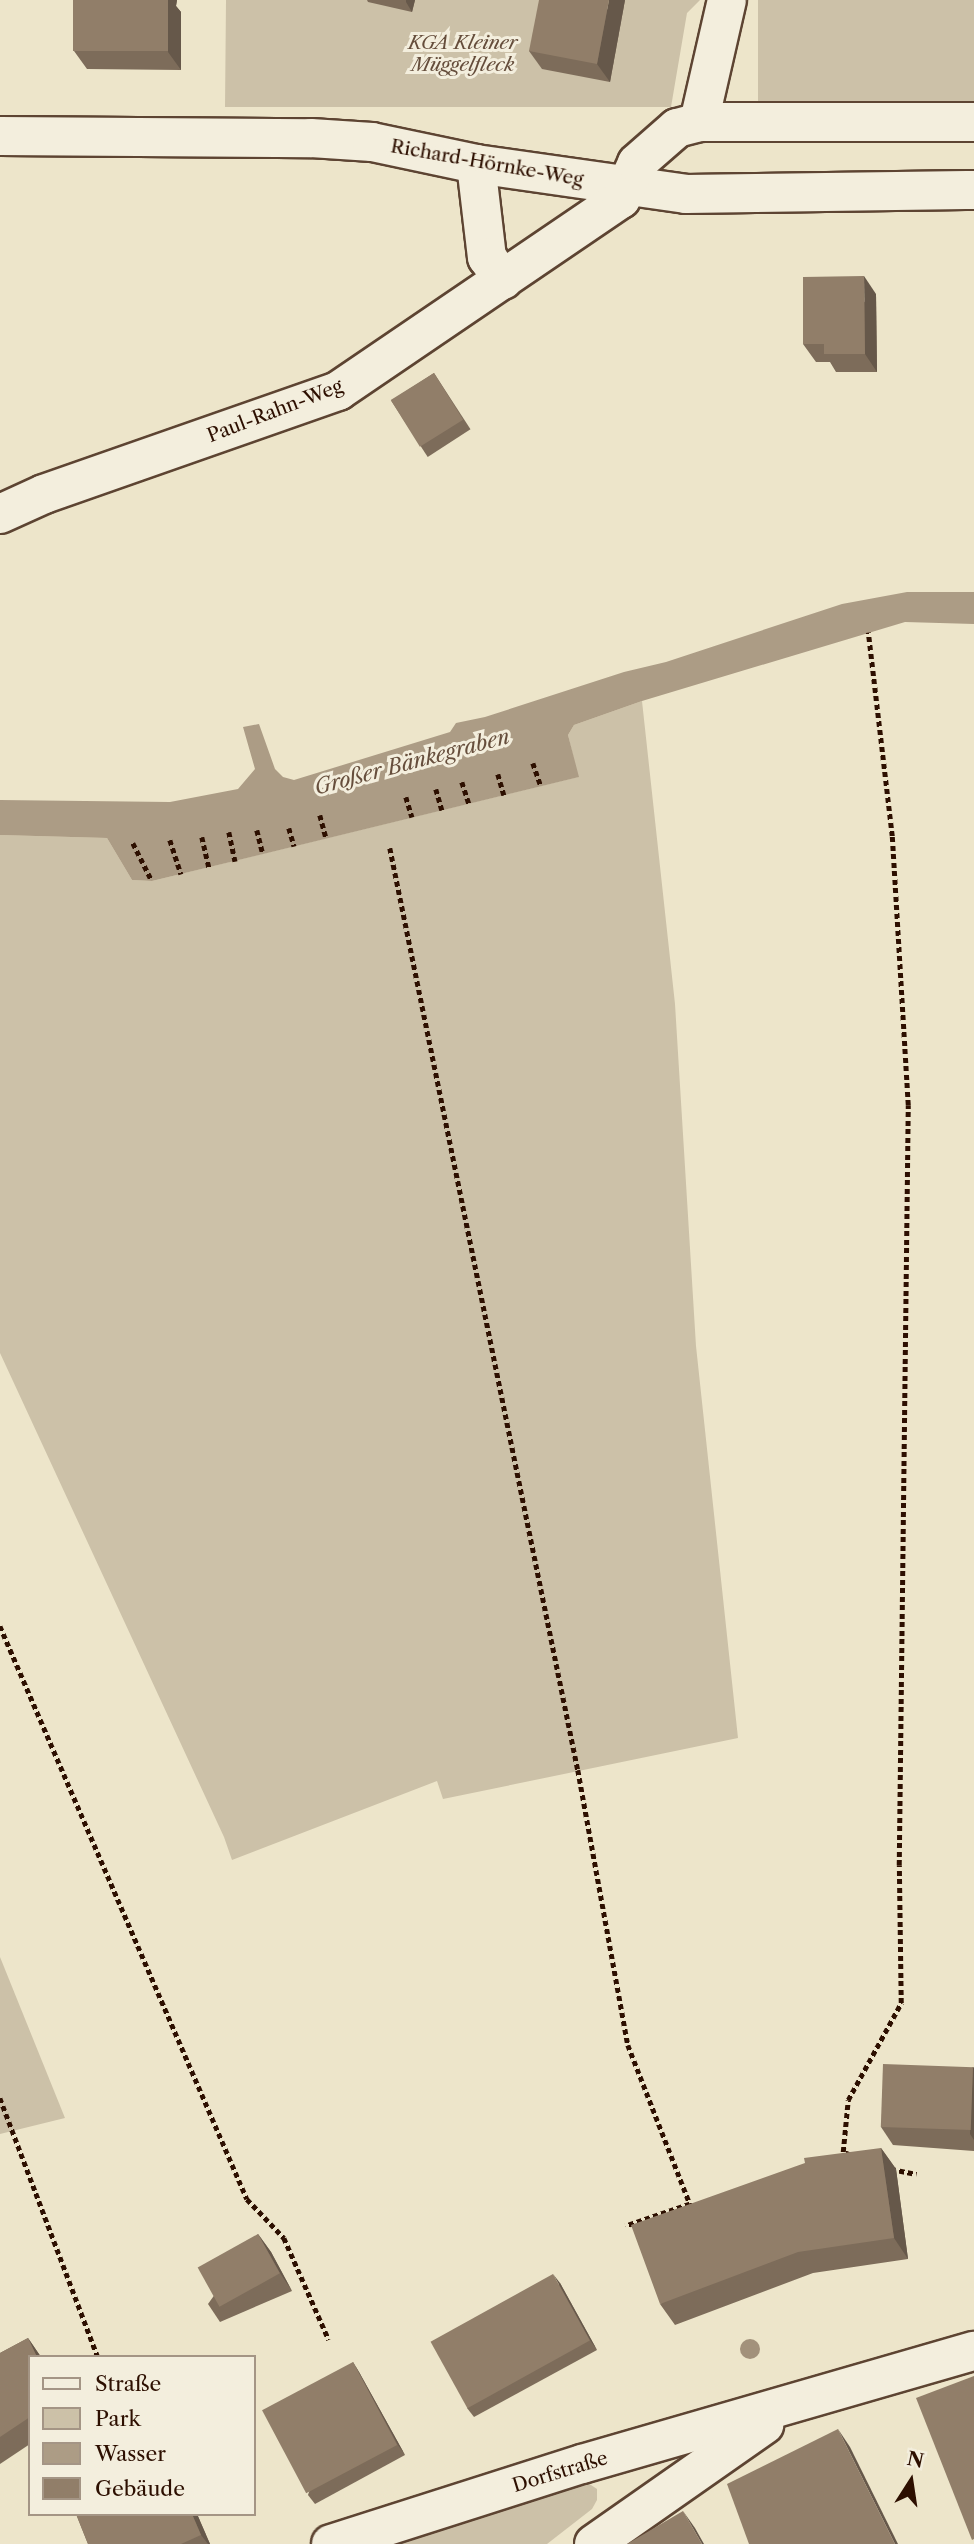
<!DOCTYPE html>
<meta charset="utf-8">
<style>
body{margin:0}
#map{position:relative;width:974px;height:2544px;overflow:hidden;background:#ede5ca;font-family:"Libre Caslon Text",serif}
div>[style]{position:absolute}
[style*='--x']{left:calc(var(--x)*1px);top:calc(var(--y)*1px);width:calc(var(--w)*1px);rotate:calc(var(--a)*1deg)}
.green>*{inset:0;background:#ccc1a8;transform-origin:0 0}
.water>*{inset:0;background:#ac9c85}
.path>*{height:4.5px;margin-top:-2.25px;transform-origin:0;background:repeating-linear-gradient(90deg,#2d0f00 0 5px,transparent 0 8.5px)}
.roads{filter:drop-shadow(2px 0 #5d4432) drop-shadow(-2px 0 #5d4432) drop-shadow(0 2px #5d4432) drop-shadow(0 -2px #5d4432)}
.minor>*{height:38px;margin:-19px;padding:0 19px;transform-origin:19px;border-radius:19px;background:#f3eedd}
.trees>*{width:20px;height:20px;margin:-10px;border-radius:50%;background:#a2917b}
.wall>*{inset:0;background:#7d6c5a;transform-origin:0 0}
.shaded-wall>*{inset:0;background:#66584a}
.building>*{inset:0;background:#917e69;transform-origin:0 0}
span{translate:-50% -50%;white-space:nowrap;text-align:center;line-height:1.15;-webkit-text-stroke:6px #f3eedd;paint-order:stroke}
.park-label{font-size:19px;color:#654d3b;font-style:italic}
.street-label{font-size:19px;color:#2d0f00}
.water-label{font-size:21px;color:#664e3c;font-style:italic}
.legend{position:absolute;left:28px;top:2355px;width:228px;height:161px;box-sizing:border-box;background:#f3eedd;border:2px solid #a49585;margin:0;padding:9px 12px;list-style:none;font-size:21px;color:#2d0f00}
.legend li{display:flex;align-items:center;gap:14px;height:35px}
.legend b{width:35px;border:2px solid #a49585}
.north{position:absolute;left:876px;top:2446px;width:70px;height:70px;-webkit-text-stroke:5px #f3eedd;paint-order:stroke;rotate:12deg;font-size:19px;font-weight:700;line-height:28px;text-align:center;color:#2d0f00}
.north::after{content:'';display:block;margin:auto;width:24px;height:32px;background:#2d0f00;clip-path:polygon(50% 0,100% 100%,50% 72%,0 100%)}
</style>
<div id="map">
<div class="green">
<div style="clip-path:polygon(226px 0,700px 0,687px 13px,671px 107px,225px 107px)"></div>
<div style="left:758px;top:0;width:216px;height:113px"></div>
<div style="clip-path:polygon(642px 701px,675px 1004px,696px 1346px,738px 1738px,443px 1799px,437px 1781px,232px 1860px,224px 1837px,0 1353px,0 835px,107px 838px,132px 880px,152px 881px,578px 777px,568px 735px,574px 725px)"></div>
<div style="clip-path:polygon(0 1957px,65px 2118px,0 2134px)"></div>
<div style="clip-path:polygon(576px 2483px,588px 2483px,597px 2489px,597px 2500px,592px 2509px,547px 2544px,398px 2544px)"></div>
</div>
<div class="water">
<div style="clip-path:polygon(907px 592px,974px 592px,974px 624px,905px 622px,642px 701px,574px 725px,568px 735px,579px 777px,152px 881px,132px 880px,107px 838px,0 835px,0 800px,170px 802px,238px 789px,255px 769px,243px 727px,259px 724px,275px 769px,283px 777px,294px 780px,450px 732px,456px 723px,485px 717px,624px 672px,666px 662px,842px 604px)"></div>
</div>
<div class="path">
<div style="--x:533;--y:763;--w:24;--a:71"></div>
<div style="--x:498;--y:774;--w:22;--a:74"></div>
<div style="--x:462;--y:782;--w:23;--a:72"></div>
<div style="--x:436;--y:789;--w:22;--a:74"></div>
<div style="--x:406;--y:797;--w:21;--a:73"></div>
<div style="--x:320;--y:815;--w:24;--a:75"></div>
<div style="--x:289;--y:828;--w:19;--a:74"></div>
<div style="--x:257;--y:830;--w:25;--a:76"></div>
<div style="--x:229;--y:832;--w:30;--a:78"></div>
<div style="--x:202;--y:837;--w:31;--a:77"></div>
<div style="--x:170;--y:840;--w:36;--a:72"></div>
<div style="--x:133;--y:843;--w:42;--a:63.4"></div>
<div style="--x:390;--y:848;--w:941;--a:78.48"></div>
<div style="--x:578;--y:1770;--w:280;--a:79.7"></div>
<div style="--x:628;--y:2045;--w:171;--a:68.7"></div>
<div style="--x:690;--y:2204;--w:68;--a:161"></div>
<div style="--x:0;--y:1626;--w:624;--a:66.68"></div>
<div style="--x:247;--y:2199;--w:54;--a:46.5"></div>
<div style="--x:284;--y:2238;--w:111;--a:66.2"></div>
<div style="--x:0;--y:2098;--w:277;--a:69.3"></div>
<div style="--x:850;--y:2155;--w:8;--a:-157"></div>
<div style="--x:843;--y:2152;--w:52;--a:-84.5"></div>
<div style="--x:848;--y:2100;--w:111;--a:-61.3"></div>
<div style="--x:901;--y:2003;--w:138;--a:-90.8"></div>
<div style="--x:899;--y:1865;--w:760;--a:-89.32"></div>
<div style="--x:908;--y:1105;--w:269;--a:-93.4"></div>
<div style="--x:892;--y:836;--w:205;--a:-96.7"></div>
<div style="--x:891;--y:2169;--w:26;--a:11"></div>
</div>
<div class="roads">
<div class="minor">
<div style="--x:699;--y:122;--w:125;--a:-77.1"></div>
<div style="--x:0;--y:136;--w:311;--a:0.4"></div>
<div style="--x:311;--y:138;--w:61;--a:3.8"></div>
<div style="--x:372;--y:142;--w:106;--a:11.9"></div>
<div style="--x:476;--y:164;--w:212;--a:8.1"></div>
<div style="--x:686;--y:194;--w:288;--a:-0.8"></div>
<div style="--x:476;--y:164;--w:94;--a:83.3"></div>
<div style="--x:487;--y:257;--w:28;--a:55"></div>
<div style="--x:0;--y:514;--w:48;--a:-24.4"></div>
<div style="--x:44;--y:494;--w:312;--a:-19.3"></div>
<div style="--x:338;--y:391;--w:342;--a:-34.2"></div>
<div style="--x:621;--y:199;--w:39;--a:-66"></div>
<div style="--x:637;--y:163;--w:53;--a:-41.2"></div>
<div style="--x:677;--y:128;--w:23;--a:-15"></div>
<div style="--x:699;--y:122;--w:275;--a:0"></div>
<div style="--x:331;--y:2544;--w:263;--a:-17.7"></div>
<div style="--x:582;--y:2464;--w:408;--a:-16.1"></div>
<div style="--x:594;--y:2544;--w:208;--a:-35"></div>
</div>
</div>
<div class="trees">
<div style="left:750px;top:2349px"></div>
</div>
<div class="wall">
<div style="clip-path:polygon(73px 0,177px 0,176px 6px,181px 12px,181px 70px,87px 69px,74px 51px)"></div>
<div style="clip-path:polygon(367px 0,415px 0,412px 12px,368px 2px)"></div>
<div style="clip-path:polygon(625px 0,610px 82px,542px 69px,529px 51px)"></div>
<div style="clip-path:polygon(876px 294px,877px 372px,836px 372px,830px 362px,816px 362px,803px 344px)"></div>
<div style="left:434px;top:373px;width:67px;height:51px;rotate:57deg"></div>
<div style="clip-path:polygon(973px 2067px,974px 2068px,974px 2151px,893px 2145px,881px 2127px)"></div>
<div style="clip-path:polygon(881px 2148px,896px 2169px,908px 2259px,813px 2273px,675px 2325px,660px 2304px)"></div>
<div style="clip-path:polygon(258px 2234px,271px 2252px,292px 2291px,220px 2322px,208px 2304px)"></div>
<div style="clip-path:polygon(560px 2283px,597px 2350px,474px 2417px,467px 2408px)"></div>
<div style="clip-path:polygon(28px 2338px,41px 2357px,30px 2357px,30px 2444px,0 2464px,0 2353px)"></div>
<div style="clip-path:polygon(353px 2362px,359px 2372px,405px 2455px,315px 2504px,308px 2495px)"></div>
<div style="clip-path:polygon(76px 2514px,197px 2514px,210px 2544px,88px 2544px)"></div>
</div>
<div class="shaded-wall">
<div style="clip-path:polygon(168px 0,177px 0,176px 6px,181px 12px,181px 70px,168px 52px)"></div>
<div style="clip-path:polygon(406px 0,415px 0,412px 12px,406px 2px)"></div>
<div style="clip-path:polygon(609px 0,625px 0,610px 82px,597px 64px)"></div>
<div style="clip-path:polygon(864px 276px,876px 294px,877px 372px,865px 354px)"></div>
<div style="clip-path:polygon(973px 2067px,974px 2068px,974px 2140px,970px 2134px)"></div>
<div style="clip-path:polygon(881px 2148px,896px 2169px,908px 2259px,894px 2238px)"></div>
<div style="clip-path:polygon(258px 2234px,271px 2252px,292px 2291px,280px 2273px)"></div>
<div style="clip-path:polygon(553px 2274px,560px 2283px,597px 2350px,590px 2340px)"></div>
<div style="clip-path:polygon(28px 2338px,41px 2357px,37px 2357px)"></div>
<div style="clip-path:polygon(353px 2362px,359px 2372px,405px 2455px,398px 2445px)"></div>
<div style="clip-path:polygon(838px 2429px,850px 2447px,898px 2544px,895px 2544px)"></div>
<div style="clip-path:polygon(683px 2511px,695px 2528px,704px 2544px,702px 2544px)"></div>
<div style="clip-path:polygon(192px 2514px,197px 2514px,210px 2544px,208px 2544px,201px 2535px)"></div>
</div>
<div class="building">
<div style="left:73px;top:0;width:95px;height:51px"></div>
<div style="clip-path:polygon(539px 0,609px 0,597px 64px,529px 51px)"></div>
<div style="clip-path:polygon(864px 276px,865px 354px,824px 354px,824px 344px,803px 344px,803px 277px)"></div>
<div style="left:434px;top:373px;width:55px;height:51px;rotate:58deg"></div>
<div style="left:883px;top:2064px;width:90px;height:63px;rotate:2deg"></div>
<div style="clip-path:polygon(881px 2148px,894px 2238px,798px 2252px,660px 2304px,631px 2225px,805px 2163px,804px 2158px)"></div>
<div style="left:258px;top:2234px;width:45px;height:69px;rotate:61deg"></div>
<div style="left:553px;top:2274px;width:76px;height:140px;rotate:61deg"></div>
<div style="clip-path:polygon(28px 2338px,37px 2357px,30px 2357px,30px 2417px,0 2437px,0 2353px)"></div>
<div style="left:353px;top:2362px;width:94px;height:103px;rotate:62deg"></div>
<div style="clip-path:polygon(974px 2376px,974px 2539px,972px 2540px,916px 2398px)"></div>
<div style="clip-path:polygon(838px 2429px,895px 2544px,749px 2544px,727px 2484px)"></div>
<div style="clip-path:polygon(683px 2511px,702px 2544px,627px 2544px)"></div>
<div style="clip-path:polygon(76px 2514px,192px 2514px,201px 2535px,181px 2544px,88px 2544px)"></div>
</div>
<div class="park-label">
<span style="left:463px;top:54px">KGA Kleiner<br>Müggelfleck</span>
</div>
<div class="street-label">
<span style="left:487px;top:163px;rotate:10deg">Richard-Hörnke-Weg</span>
<span style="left:275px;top:411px;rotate:-21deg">Paul-Rahn-Weg</span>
<span style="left:560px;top:2472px;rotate:-17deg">Dorfstraße</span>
</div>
<div class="water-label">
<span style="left:412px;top:762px;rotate:-15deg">Großer Bänkegraben</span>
</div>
<ul class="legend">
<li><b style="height:9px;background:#f3eedd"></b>Straße</li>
<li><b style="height:19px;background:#ccc1a8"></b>Park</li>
<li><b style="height:19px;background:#ac9c85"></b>Wasser</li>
<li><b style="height:19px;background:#917e69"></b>Gebäude</li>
</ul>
<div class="north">N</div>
</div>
